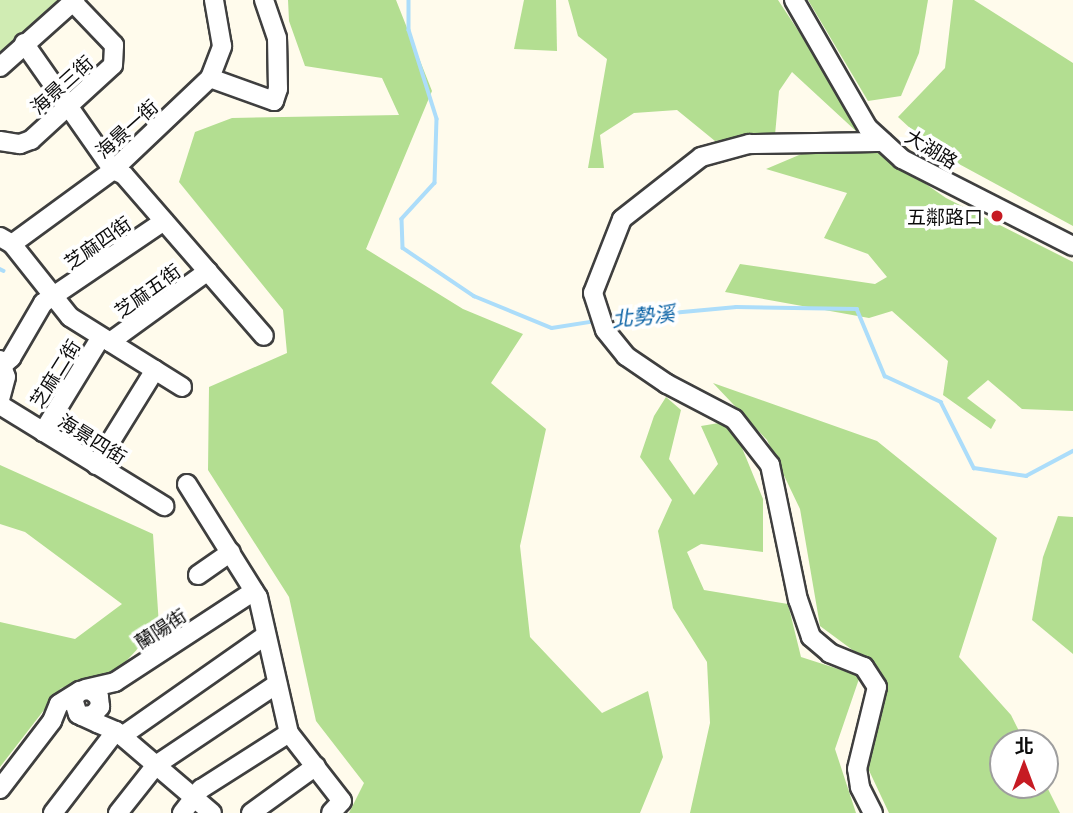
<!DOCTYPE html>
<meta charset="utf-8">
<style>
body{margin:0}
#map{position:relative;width:1073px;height:813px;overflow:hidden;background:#fffbec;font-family:Georgia,"Noto Sans TC",serif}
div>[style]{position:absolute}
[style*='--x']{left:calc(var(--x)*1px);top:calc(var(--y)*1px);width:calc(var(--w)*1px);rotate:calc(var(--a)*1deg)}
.green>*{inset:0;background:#d0ecb3}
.forest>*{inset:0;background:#b3de91}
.stream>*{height:3.5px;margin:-1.75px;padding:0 1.75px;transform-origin:1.75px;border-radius:1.75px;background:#acddfa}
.roads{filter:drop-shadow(2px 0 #3f3f3f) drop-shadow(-2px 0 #3f3f3f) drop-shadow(0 2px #3f3f3f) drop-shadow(0 -2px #3f3f3f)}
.minor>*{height:18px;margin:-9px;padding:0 9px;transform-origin:9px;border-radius:9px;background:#fff}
.dots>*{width:19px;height:19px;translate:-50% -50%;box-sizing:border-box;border:4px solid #fff;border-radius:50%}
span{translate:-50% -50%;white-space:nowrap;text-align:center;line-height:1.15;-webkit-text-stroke:7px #fff;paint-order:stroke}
.street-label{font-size:19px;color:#0c0c0c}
.poi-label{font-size:19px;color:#0c0c0c}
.right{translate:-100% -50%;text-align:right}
.water-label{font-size:21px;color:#0d64a6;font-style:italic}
.north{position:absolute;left:989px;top:729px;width:70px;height:70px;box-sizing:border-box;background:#fff;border:2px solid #9e9e9e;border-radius:50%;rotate:0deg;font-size:19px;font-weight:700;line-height:28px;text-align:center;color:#0c0c0c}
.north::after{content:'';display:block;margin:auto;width:24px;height:32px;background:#c61b23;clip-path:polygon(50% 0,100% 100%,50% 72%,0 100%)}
</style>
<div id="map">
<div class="green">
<div style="clip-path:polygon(0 0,59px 0,60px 1px,0 59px)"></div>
</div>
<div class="forest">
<div style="clip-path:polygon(288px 0,396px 0,432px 91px,366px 249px,463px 309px,523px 334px,491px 383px,546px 429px,520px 546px,530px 637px,602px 713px,648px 691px,663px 757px,640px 813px,349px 813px,364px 783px,316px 721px,289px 597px,208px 470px,209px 387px,287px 353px,283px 310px,179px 182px,195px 132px,232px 118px,399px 115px,382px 78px,305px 66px,289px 21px)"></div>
<div style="clip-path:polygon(524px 0,556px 0,557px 51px,514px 49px)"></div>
<div style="clip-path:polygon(568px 0,778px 0,858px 121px,857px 132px,792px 72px,779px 91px,775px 135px,715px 141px,677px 110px,634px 113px,600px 135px,604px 168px,588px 168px,607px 59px,578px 36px)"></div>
<div style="clip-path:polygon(808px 0,928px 0,919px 53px,901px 96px,868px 101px)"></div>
<div style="clip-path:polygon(953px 0,974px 0,1073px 63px,1073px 226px,935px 151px,898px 117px,945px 68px)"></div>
<div style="clip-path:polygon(818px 147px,878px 151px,946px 198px,1073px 262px,1073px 411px,1022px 409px,988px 380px,967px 398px,996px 420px,991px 429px,943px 395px,948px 361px,892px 311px,869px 318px,725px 292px,740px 264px,875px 284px,887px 277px,868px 254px,824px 238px,847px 193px,766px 169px)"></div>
<div style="clip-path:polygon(713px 383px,877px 441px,997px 538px,959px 657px,1011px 715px,1025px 743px,1003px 743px,1003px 785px,1045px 783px,1060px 813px,889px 813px,857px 745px,881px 671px,820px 626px,800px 509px,767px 440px)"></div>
<div style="clip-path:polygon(666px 397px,681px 410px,669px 459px,694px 495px,718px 464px,701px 426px,731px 421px,763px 499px,763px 552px,701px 544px,687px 552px,704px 590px,788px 604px,801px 657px,860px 676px,835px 749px,856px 813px,690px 813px,710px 723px,707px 662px,673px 608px,658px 531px,672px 500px,640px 457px,654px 416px)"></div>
<div style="clip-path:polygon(0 465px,153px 534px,159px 626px,115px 673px,61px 688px,0 767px,0 622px,75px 639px,122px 604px,25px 532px,0 524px)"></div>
<div style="clip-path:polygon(1058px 516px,1073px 517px,1073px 654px,1032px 620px,1043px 557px)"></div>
</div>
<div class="stream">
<div style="--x:409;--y:0;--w:30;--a:90"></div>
<div style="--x:409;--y:30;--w:93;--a:72.5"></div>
<div style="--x:437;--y:119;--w:64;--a:91.8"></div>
<div style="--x:435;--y:183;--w:49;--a:132.5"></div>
<div style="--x:402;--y:219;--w:29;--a:88"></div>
<div style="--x:403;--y:248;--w:86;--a:34.1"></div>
<div style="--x:474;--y:296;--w:84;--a:22.3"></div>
<div style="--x:552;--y:328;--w:45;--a:-9"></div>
<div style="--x:0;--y:269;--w:4;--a:27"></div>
<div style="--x:607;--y:319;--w:130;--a:-5.3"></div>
<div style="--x:736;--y:307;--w:121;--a:0.9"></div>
<div style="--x:857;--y:309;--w:73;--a:67.3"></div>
<div style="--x:885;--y:376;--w:62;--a:24.9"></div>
<div style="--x:941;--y:402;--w:74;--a:63.4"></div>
<div style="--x:974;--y:468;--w:53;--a:8.7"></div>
<div style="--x:1026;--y:476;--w:53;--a:-28"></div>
</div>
<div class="roads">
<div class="minor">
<div style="--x:794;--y:0;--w:148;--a:60"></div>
<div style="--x:868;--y:128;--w:46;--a:42.4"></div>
<div style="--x:902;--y:159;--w:192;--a:27"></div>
<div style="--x:24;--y:43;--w:155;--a:55"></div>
<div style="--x:113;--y:170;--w:12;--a:24"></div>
<div style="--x:124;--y:175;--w:213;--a:49"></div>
<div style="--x:0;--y:67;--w:101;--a:-41.8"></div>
<div style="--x:210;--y:78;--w:68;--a:19.8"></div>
<div style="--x:274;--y:101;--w:13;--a:-72"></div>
<div style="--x:278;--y:89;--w:51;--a:-91.1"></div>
<div style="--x:277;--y:38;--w:40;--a:-108.9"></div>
<div style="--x:0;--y:141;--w:20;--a:9"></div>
<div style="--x:20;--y:144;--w:12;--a:-20"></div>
<div style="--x:31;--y:140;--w:111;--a:-42.4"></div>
<div style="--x:113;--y:65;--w:20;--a:-87"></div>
<div style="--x:114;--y:45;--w:62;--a:-133.7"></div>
<div style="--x:0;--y:237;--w:14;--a:30"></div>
<div style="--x:12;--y:244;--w:125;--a:-36.2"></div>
<div style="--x:113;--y:170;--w:134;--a:-43.5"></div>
<div style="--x:210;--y:78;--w:34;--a:-69"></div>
<div style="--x:222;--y:46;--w:47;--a:-99.9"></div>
<div style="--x:12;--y:244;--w:93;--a:51.5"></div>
<div style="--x:70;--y:317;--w:132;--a:32"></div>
<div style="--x:110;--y:342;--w:121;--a:-35.9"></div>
<div style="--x:0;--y:360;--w:18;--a:71"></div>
<div style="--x:6;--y:377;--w:23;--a:105"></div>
<div style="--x:3;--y:365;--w:11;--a:-41"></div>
<div style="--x:11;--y:358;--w:64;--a:-59.8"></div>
<div style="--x:43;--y:303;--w:146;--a:-34.1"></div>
<div style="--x:0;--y:405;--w:193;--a:31.6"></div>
<div style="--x:43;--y:432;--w:111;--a:-58.6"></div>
<div style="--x:96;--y:465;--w:112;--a:-58.2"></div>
<div style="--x:187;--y:484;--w:133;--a:57.9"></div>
<div style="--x:258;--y:597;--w:139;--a:77.2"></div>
<div style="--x:289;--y:733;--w:86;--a:52.1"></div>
<div style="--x:342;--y:801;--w:16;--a:133"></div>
<div style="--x:198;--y:575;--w:40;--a:-34.9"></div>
<div style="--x:85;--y:689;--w:31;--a:-13"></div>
<div style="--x:115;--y:682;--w:166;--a:-33.2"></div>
<div style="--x:82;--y:716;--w:11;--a:-5"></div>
<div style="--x:93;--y:715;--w:11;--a:-49"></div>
<div style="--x:100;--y:707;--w:10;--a:-96"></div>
<div style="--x:99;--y:697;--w:11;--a:-142"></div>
<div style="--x:90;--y:690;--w:10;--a:174"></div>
<div style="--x:80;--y:691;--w:11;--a:131"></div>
<div style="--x:73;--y:699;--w:16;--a:72"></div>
<div style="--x:78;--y:714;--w:4;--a:27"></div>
<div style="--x:82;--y:716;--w:17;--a:25"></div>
<div style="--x:97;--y:723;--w:21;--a:23"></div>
<div style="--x:116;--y:731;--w:126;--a:40.5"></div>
<div style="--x:122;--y:736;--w:174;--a:-35"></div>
<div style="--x:0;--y:789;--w:86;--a:-52.6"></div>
<div style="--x:52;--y:721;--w:18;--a:-68"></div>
<div style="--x:59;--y:704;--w:25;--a:-32"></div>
<div style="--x:53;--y:813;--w:103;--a:-52.5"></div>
<div style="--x:118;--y:813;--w:61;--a:-51.6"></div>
<div style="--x:156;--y:765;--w:146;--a:-33.8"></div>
<div style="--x:182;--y:813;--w:31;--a:-52"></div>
<div style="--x:201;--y:789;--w:104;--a:-32.5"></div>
<div style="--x:251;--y:813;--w:80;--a:-35.9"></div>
<div style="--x:873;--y:813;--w:29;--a:-117"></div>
<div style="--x:860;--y:787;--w:18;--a:-99"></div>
<div style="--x:857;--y:769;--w:84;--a:-76.3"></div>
<div style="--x:877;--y:687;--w:24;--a:-123"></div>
<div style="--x:864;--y:667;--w:37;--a:-158"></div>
<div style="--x:830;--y:653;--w:25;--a:-140"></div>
<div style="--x:811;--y:637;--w:39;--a:-109"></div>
<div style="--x:798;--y:600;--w:138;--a:-101.7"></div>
<div style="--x:770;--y:465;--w:58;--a:-128"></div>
<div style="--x:734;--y:419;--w:76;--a:-152.4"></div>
<div style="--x:667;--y:384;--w:50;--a:-145.7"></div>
<div style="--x:626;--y:356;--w:33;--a:-129"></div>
<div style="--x:605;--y:330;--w:39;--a:-108"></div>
<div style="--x:593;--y:293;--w:79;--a:-68.6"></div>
<div style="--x:622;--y:219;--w:100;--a:-38.1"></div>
<div style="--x:701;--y:157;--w:50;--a:-15.2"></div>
<div style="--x:749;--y:144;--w:134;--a:-0.9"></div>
</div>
</div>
<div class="dots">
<div style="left:997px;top:216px;background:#c61b23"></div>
</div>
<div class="street-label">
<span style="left:61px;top:84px;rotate:-42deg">海景三街</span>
<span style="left:126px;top:128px;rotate:-42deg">海景一街</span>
<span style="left:932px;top:148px;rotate:31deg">大湖路</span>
<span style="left:97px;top:242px;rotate:-35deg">芝麻四街</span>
<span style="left:147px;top:290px;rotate:-36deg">芝麻五街</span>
<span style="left:54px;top:373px;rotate:-58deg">芝麻二街</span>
<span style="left:93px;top:438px;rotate:32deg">海景四街</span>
<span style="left:160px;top:628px;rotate:-33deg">蘭陽街</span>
</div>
<div class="poi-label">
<span class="right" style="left:983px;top:216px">五鄰路口</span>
</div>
<div class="water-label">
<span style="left:643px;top:315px;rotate:-6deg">北勢溪</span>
</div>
<div class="north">北</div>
</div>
